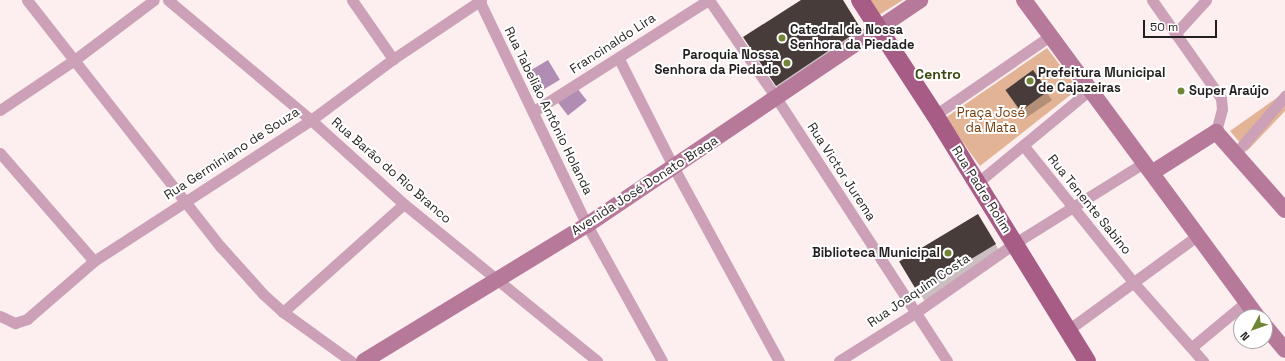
<!DOCTYPE html>
<meta charset="utf-8">
<style>
body{margin:0}
#map{position:relative;width:1285px;height:361px;overflow:hidden;background:#fdeef0;font-family:"Space Grotesk",sans-serif}
div>[style]{position:absolute}
[style*='--x']{left:calc(var(--x)*1px);top:calc(var(--y)*1px);width:calc(var(--w)*1px);rotate:calc(var(--a)*1deg)}
.green>*{inset:0;background:#e2b395}
.water>*{inset:0;background:#b18cb3;transform-origin:0 0}
.shadow>*{inset:0;background:#0003;transform-origin:0 0}
.building>*{inset:0;background:#473c39;transform-origin:0 0}
.street>*{height:11px;margin:-5.5px;padding:0 5.5px;transform-origin:5.5px;border-radius:5.5px;background:#cca1b7}
.secondary>*{height:16px;margin:-8px;padding:0 8px;transform-origin:8px;border-radius:8px;background:#b7799a}
.primary>*{height:18px;margin:-9px;padding:0 9px;transform-origin:9px;border-radius:9px;background:#a75c85}
.dots>*{width:11px;height:11px;translate:-50% -50%;box-sizing:border-box;border:2px solid #fff;border-radius:50%}
span{translate:-50% -50%;white-space:nowrap;text-align:center;line-height:1.15;-webkit-text-stroke:4px #fff;paint-order:stroke}
.poi-label{font-size:13px;color:#241f1f;font-weight:700}
.left{translate:0 -50%;text-align:left}
.right{translate:-100% -50%;text-align:right}
.street-label{font-size:13px;color:#241f1f}
.park-label{font-size:13px;color:#763c0a}
.neighbourhood-label{font-size:14px;color:#3c4911;font-weight:700}
.north{position:absolute;left:1233px;top:309px;width:40px;height:40px;box-sizing:border-box;background:#fff;border:1px solid #a7a5a5;border-radius:50%;rotate:229deg;font-size:11px;font-weight:700;line-height:16px;text-align:center;color:#241f1f}
.north::after{content:'';display:block;margin:auto;width:14px;height:18px;background:#718536;clip-path:polygon(50% 0,100% 100%,50% 72%,0 100%)}
.scale{position:absolute;left:1143px;top:20px;width:74px;height:18px;box-sizing:border-box;border:2px solid #241f1f;border-top:0;padding-left:5px;font-size:12px;line-height:14px;white-space:nowrap;color:#241f1f;-webkit-text-stroke:3px #fff;paint-order:stroke}
</style>
<div id="map">
<div class="green">
<div style="clip-path:polygon(870px 0,903px 0,879px 15px)"></div>
<div style="clip-path:polygon(1047px 48px,1078px 89px,980px 166px,945px 118px)"></div>
<div style="clip-path:polygon(1285px 94px,1285px 111px,1247px 151px,1230px 131px,1281px 95px)"></div>
</div>
<div class="water">
<div style="left:548px;top:60px;width:23px;height:21px;rotate:59deg"></div>
<div style="left:577px;top:88px;width:16px;height:24px;rotate:52deg"></div>
</div>
<div class="shadow">
<div style="clip-path:polygon(802px 0,841px 0,866px 40px,783px 96px,744px 37px)"></div>
<div style="left:1033px;top:72px;width:34px;height:33px;rotate:56deg"></div>
<div style="left:977px;top:215px;width:47px;height:90px;rotate:58deg"></div>
</div>
<div class="building">
<div style="clip-path:polygon(801px 0,843px 0,861px 29px,776px 86px,743px 37px)"></div>
<div style="left:1033px;top:70px;width:26px;height:34px;rotate:54deg"></div>
<div style="left:978px;top:214px;width:35px;height:92px;rotate:59deg"></div>
</div>
<div class="street">
<div style="--x:27;--y:0;--w:313;--a:51.9"></div>
<div style="--x:220;--y:246;--w:64;--a:48.1"></div>
<div style="--x:263;--y:294;--w:27;--a:42"></div>
<div style="--x:283;--y:312;--w:84;--a:35.8"></div>
<div style="--x:168;--y:0;--w:187;--a:40"></div>
<div style="--x:311;--y:120;--w:125;--a:42.1"></div>
<div style="--x:404;--y:204;--w:249;--a:39.1"></div>
<div style="--x:352;--y:0;--w:72;--a:55.2"></div>
<div style="--x:479;--y:0;--w:250;--a:64.4"></div>
<div style="--x:587;--y:225;--w:155;--a:61.1"></div>
<div style="--x:709;--y:0;--w:120;--a:55.5"></div>
<div style="--x:777;--y:99;--w:312;--a:57"></div>
<div style="--x:1152;--y:0;--w:120;--a:54.9"></div>
<div style="--x:1221;--y:98;--w:11;--a:85"></div>
<div style="--x:1222;--y:109;--w:24;--a:105"></div>
<div style="--x:1175;--y:34;--w:46;--a:-47.6"></div>
<div style="--x:619;--y:59;--w:122;--a:63.2"></div>
<div style="--x:674;--y:168;--w:220;--a:61.5"></div>
<div style="--x:0;--y:110;--w:88;--a:-33.9"></div>
<div style="--x:73;--y:61;--w:101;--a:-37"></div>
<div style="--x:534;--y:111;--w:206;--a:-32.5"></div>
<div style="--x:935;--y:115;--w:140;--a:-34.5"></div>
<div style="--x:1023;--y:145;--w:176;--a:51.2"></div>
<div style="--x:1133;--y:282;--w:106;--a:48.5"></div>
<div style="--x:0;--y:153;--w:143;--a:49"></div>
<div style="--x:1235;--y:154;--w:77;--a:-49.2"></div>
<div style="--x:977;--y:183;--w:148;--a:-39.5"></div>
<div style="--x:283;--y:312;--w:162;--a:-41.8"></div>
<div style="--x:0;--y:316;--w:17;--a:25"></div>
<div style="--x:15;--y:323;--w:13;--a:-18"></div>
<div style="--x:27;--y:319;--w:89;--a:-40.9"></div>
<div style="--x:94;--y:261;--w:259;--a:-33"></div>
<div style="--x:311;--y:120;--w:102;--a:-36.6"></div>
<div style="--x:393;--y:59;--w:106;--a:-33.8"></div>
<div style="--x:1068;--y:330;--w:160;--a:-36.1"></div>
<div style="--x:1192;--y:347;--w:70;--a:-39.8"></div>
<div style="--x:839;--y:361;--w:90;--a:-32.3"></div>
<div style="--x:915;--y:313;--w:122;--a:-35"></div>
<div style="--x:1015;--y:243;--w:153;--a:-31.9"></div>
</div>
<div class="secondary">
<div style="--x:1024;--y:0;--w:394;--a:53.6"></div>
<div style="--x:1153;--y:172;--w:75;--a:-32.4"></div>
<div style="--x:1216;--y:132;--w:104;--a:48.5"></div>
<div style="--x:1265;--y:326;--w:31;--a:50"></div>
<div style="--x:364;--y:361;--w:261;--a:-31.4"></div>
<div style="--x:587;--y:225;--w:402;--a:-34"></div>
</div>
<div class="primary">
<div style="--x:860;--y:0;--w:137;--a:56.9"></div>
<div style="--x:935;--y:115;--w:289;--a:58.3"></div>
</div>
<div class="dots">
<div style="left:782px;top:38px;background:#718536"></div>
<div style="left:787px;top:63px;background:#718536"></div>
<div style="left:1030px;top:81px;background:#718536"></div>
<div style="left:1181px;top:91px;background:#718536"></div>
<div style="left:948px;top:253px;background:#718536"></div>
</div>
<div class="poi-label">
<span class="left" style="left:790px;top:38px">Catedral de Nossa<br>Senhora da Piedade</span>
<span class="right" style="left:779px;top:63px">Paroquia Nossa<br>Senhora da Piedade</span>
<span class="left" style="left:1038px;top:81px">Prefeitura Municipal<br>de Cajazeiras</span>
<span class="left" style="left:1189px;top:91px">Super Araújo</span>
<span class="right" style="left:940px;top:253px">Biblioteca Municipal</span>
</div>
<div class="street-label">
<span style="left:613px;top:44px;rotate:-33deg">Francinaldo Lira</span>
<span style="left:548px;top:111px;rotate:64deg">Rua Tabelião Antônio Holanda</span>
<span style="left:232px;top:154px;rotate:-33deg">Rua Germiniano de Souza</span>
<span style="left:391px;top:171px;rotate:41deg">Rua Barāo do Rio Branco</span>
<span style="left:841px;top:172px;rotate:57deg">Rua Victor Jurema</span>
<span style="left:645px;top:186px;rotate:-33deg">Avenida José Donato Braga</span>
<span style="left:981px;top:190px;rotate:58deg">Rua Padre Rolim</span>
<span style="left:1089px;top:205px;rotate:51deg">Rua Tenente Sabino</span>
<span style="left:919px;top:291px;rotate:-34deg">Rua Joaquim Costa</span>
</div>
<div class="park-label">
<span style="left:991px;top:121px">Praça José<br>da Mata</span>
</div>
<div class="neighbourhood-label">
<span style="left:938px;top:74px">Centro</span>
</div>
<div class="north">N</div>
<div class="scale">50 m</div>
</div>
